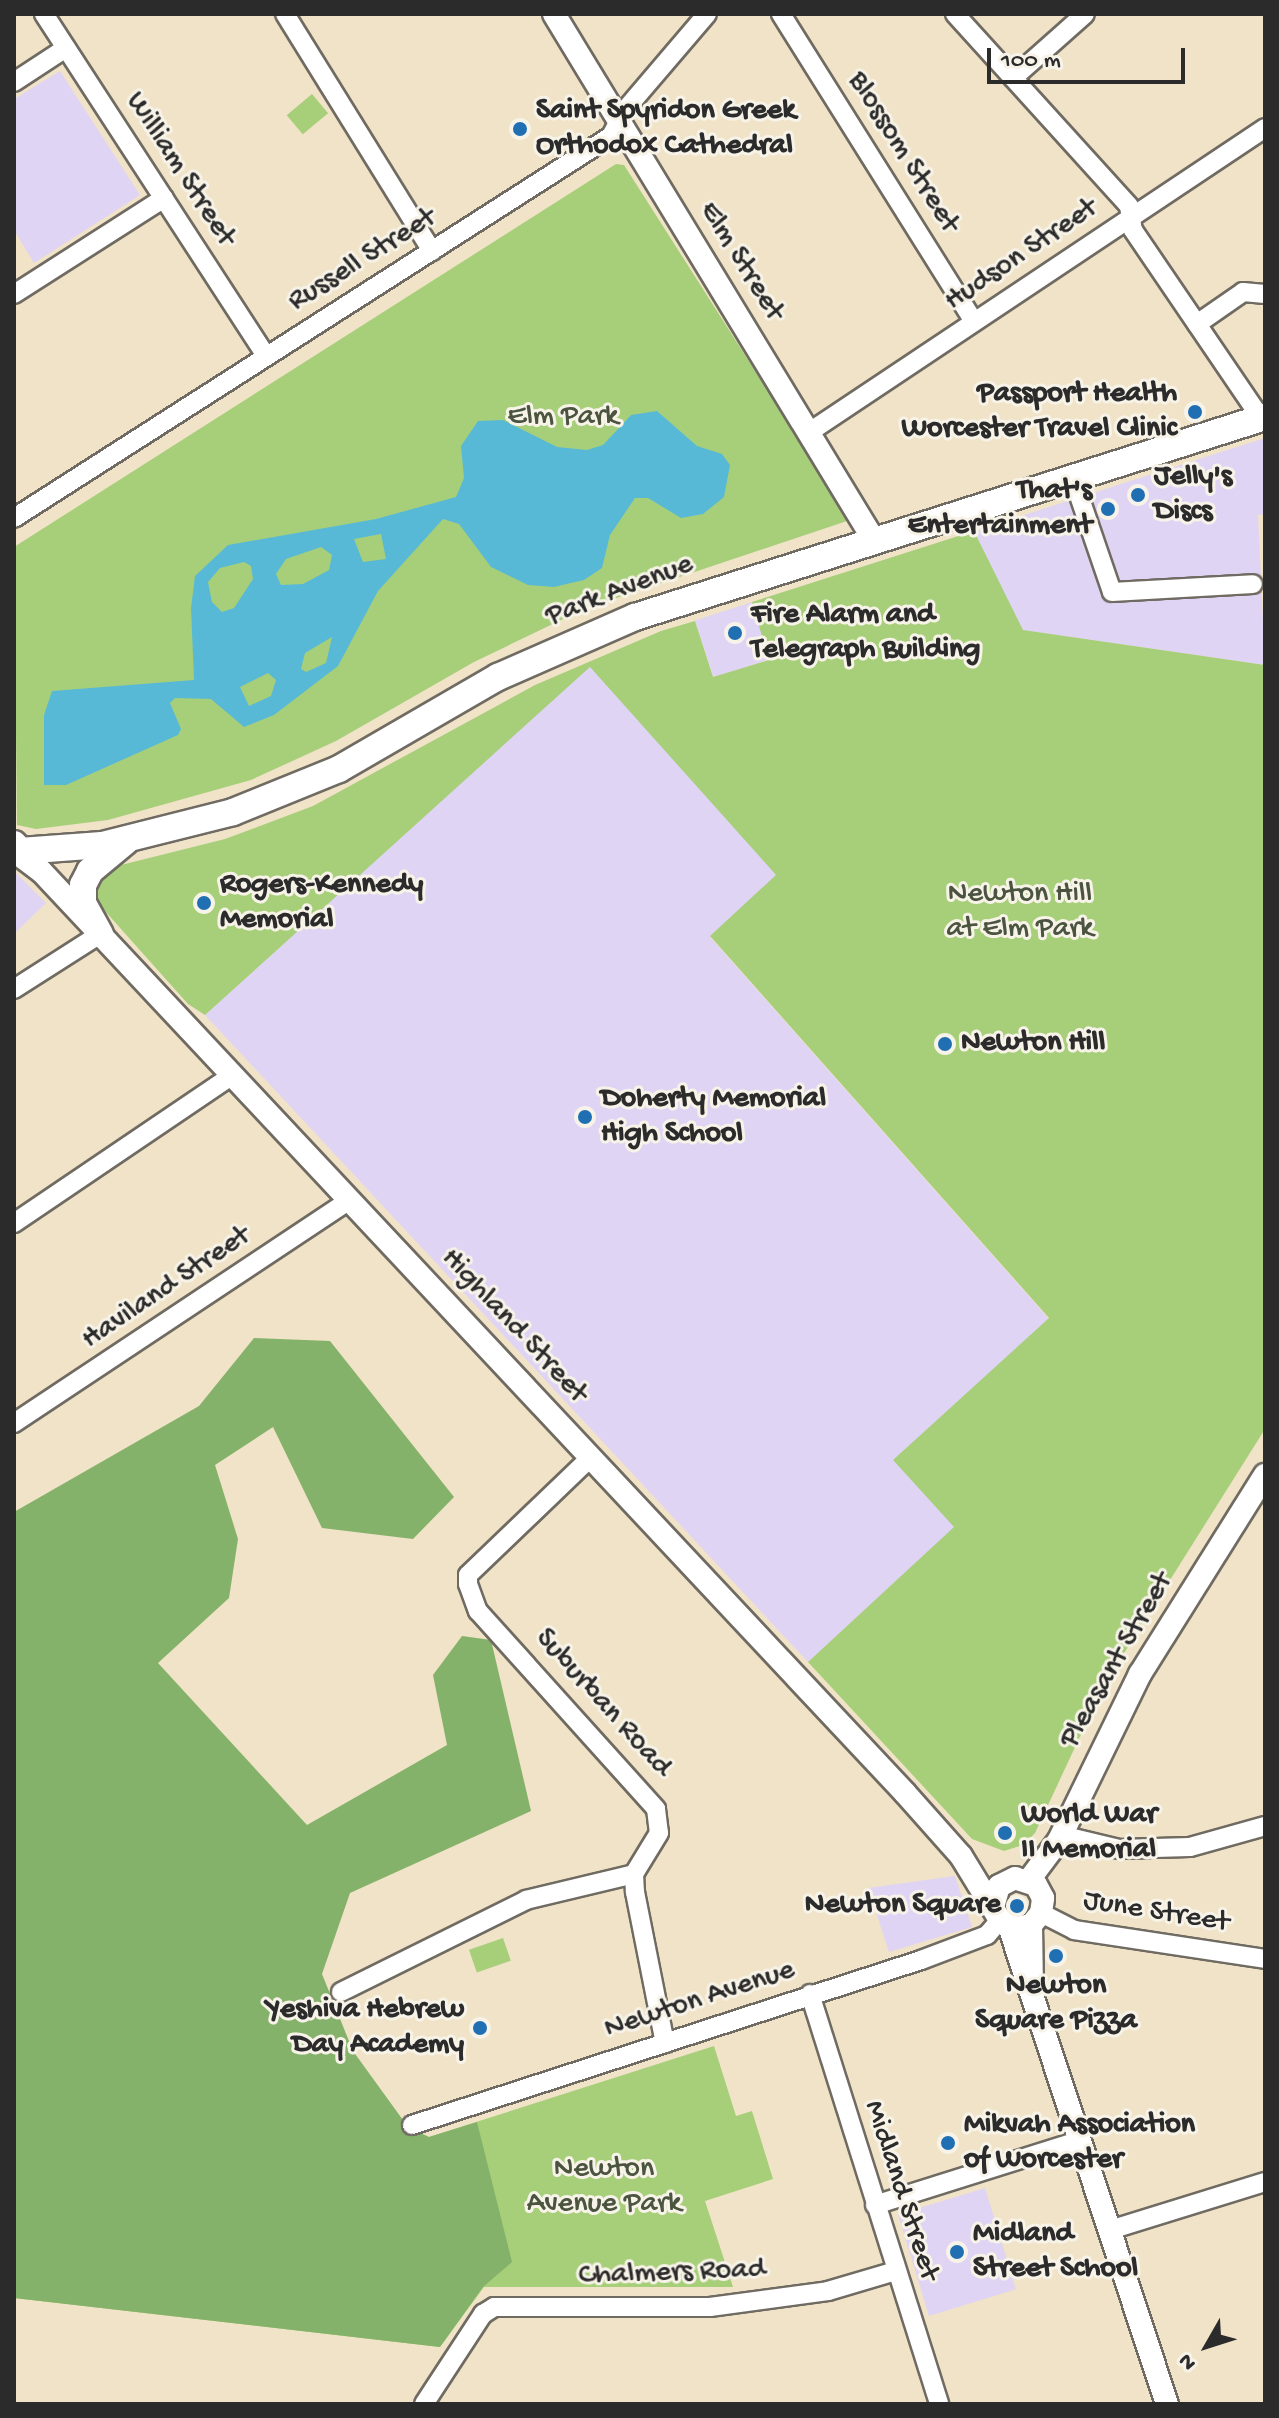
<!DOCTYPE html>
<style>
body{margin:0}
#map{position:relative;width:1279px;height:2418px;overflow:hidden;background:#f0e3c7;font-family:"Gochi Hand",sans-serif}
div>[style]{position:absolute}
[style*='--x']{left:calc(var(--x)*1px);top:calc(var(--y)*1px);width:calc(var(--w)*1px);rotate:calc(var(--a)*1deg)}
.built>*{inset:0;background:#e0d4f4;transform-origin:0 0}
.green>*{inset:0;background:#a7cf7a;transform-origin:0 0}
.forest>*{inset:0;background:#85b26a}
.water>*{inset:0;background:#58b9d6}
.roads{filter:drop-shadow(2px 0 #706b62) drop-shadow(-2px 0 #706b62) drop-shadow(0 2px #706b62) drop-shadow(0 -2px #706b62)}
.minor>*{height:18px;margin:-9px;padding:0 9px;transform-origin:9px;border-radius:9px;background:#fff}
.major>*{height:22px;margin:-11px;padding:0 11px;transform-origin:11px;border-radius:11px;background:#fff}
.highway>*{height:26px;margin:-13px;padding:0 13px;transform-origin:13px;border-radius:13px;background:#fff}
.dots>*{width:22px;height:22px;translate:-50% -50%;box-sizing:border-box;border:4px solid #f7f3e8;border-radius:50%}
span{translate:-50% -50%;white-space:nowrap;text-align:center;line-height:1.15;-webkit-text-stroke:6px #f7f3e8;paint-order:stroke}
.poi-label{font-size:30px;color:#2b2b2b;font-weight:700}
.left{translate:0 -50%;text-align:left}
.right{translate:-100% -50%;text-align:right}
.street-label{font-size:30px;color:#2b2b2b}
.park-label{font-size:30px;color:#4a543f}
.frame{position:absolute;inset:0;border:16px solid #2b2b2b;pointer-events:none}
.north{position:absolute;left:1167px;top:2306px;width:80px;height:80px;-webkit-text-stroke:6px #f7f3e8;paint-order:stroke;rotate:231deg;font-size:22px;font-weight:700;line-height:32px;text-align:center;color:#2b2b2b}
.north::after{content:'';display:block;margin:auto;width:28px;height:36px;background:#2b2b2b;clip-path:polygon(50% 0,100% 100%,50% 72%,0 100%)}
.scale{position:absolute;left:987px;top:48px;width:198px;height:36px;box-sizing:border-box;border:4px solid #2b2b2b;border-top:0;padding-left:10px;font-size:24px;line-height:28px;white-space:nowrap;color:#2b2b2b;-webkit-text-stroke:6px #f7f3e8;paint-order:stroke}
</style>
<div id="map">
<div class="built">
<div style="clip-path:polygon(60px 71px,140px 195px,34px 263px,14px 230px,14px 99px)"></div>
<div style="clip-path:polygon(1265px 438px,1265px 514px,1258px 515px,1265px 665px,1022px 630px,974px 531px)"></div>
<div style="left:752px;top:602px;width:60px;height:60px;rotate:72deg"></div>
<div style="clip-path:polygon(590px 666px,777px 875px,710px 937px,1049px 1319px,894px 1460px,955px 1527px,808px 1662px,205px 1015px)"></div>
<div style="clip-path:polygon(14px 871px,46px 903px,16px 932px,14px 932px)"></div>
<div style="clip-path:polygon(955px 1876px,972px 1927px,889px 1952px,868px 1888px)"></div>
<div style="left:985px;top:2188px;width:106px;height:91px;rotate:73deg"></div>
</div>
<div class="green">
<div style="left:312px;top:94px;width:25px;height:33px;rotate:50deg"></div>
<div style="clip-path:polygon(616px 164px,624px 165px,850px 520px,584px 609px,474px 662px,336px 741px,251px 780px,108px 820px,36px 829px,17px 825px,14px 547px)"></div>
<div style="clip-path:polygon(974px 531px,1023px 630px,1265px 665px,1265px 1429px,1104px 1685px,1035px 1833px,1023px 1845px,1004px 1851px,972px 1839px,808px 1662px,954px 1527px,893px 1460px,1049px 1318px,710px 936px,776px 875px,590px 667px,205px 1015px,188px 1004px,96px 901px,95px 884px,113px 867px,225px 839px,313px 806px,535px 685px,661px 631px,695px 621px,713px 677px,769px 660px,752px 602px)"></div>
<div style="clip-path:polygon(14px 1935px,235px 2069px,429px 2137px,714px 2046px,736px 2116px,752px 2111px,773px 2179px,705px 2201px,733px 2287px,484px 2287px,440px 2347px,14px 2298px)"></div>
<div style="left:503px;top:1938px;width:24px;height:36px;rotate:71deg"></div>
</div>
<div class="forest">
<div style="clip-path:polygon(254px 1338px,330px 1341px,454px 1497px,413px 1539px,322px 1528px,273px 1427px,215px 1465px,238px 1539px,229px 1598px,158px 1663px,307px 1825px,447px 1745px,433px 1675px,462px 1636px,491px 1640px,531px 1811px,350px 1893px,322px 1974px,353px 2051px,408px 2127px,429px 2137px,477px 2122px,512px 2262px,483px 2287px,440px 2347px,14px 2298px,14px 1512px,199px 1406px)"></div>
</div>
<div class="water">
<div style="clip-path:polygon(evenodd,657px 411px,697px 446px,722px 454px,730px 465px,724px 497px,703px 514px,681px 518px,648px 498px,635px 498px,610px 535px,602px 568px,584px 580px,554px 587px,528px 585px,491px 567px,459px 524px,443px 519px,378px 591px,338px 666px,274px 715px,244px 727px,211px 699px,175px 698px,170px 703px,181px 729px,178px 735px,66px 785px,44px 785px,44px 715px,52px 691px,194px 680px,191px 608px,195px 576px,228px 545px,376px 519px,456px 497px,464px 478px,461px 446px,478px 421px,503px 420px,557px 447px,587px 450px,603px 445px,631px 415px,657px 411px,381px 534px,386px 559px,363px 562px,354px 539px,381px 534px,657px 411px,321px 547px,332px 555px,329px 570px,303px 584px,281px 585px,276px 574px,286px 559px,321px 547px,657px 411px,244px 562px,251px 566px,253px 579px,234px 608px,222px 612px,212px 602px,208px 582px,220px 568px,244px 562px,657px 411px,332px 637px,326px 663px,306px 672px,301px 669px,305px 653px,332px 637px,657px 411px,268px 673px,276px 680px,271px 696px,249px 706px,240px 687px,268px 673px)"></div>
</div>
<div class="roads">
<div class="minor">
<div style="--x:44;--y:14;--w:408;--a:57"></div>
<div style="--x:285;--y:14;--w:279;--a:58.2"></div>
<div style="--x:781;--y:14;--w:363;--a:57.9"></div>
<div style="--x:955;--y:14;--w:259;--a:47.8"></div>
<div style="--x:1129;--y:206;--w:24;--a:81"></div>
<div style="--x:1133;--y:230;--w:227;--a:55.8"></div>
<div style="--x:1013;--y:78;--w:96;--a:-41.6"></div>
<div style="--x:14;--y:82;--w:62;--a:-33.2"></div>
<div style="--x:14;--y:294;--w:178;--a:-32.6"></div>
<div style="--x:1197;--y:324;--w:56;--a:-34.8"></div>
<div style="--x:1243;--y:292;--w:22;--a:5"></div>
<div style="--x:811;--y:431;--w:546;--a:-33.72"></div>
<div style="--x:1073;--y:478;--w:120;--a:71.1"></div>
<div style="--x:1112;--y:592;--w:141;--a:-3.2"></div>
<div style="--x:14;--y:518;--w:709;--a:-32.61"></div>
<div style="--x:611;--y:136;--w:30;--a:-62"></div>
<div style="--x:625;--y:110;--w:126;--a:-49.5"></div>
<div style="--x:14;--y:989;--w:102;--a:-32.6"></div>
<div style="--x:14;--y:1223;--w:264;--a:-34.1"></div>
<div style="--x:14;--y:1423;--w:403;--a:-33.6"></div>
<div style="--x:590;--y:1458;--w:169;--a:136.2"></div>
<div style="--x:468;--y:1575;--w:9;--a:90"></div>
<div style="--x:468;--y:1584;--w:29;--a:70"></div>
<div style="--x:478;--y:1611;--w:266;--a:48"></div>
<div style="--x:656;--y:1809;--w:24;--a:83"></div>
<div style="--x:659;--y:1833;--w:48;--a:121.4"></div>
<div style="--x:634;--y:1874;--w:18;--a:87"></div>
<div style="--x:635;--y:1892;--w:154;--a:78.8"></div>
<div style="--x:1061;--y:1835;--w:60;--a:13.6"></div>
<div style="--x:1119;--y:1849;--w:71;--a:-1.6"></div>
<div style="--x:1190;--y:1847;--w:78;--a:-15.6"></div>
<div style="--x:1041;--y:1913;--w:37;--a:27"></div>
<div style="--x:1074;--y:1930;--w:193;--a:8.6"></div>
<div style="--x:341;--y:1992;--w:207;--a:-26.4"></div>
<div style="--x:526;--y:1900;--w:111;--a:-13.5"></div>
<div style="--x:810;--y:1994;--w:430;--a:72.5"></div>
<div style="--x:412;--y:2125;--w:535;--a:-17.96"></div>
<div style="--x:921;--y:1960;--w:71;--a:-20.7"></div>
<div style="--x:987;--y:1935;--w:20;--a:-49"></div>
<div style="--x:875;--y:2205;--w:216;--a:-17.5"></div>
<div style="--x:1110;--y:2230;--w:162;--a:-17.2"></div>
<div style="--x:424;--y:2404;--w:108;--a:-56.8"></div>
<div style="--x:483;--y:2314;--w:13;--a:-32"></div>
<div style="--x:494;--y:2307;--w:216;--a:0"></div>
<div style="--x:710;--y:2307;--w:119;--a:-7.7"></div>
<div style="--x:828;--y:2291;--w:71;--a:-16.4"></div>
</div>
<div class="major">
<div style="--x:554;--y:14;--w:618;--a:58.7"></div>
<div style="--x:14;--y:851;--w:34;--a:37"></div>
<div style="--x:41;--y:871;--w:1264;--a:46.86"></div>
<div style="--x:905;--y:1793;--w:84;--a:48.4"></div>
<div style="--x:961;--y:1856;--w:75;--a:58.6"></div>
<div style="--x:1000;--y:1920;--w:19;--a:25"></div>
<div style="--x:1017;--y:1928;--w:14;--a:-12"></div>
<div style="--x:1031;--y:1925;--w:16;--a:-50"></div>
<div style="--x:1041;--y:1913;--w:15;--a:-82"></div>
<div style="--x:1043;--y:1898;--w:15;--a:-118"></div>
<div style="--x:1036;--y:1885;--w:22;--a:-162"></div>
<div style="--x:1015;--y:1878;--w:18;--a:153"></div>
<div style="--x:999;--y:1886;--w:22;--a:106"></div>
<div style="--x:1029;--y:1880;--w:50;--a:-53.1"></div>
<div style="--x:1059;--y:1840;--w:185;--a:-64"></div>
<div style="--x:1140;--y:1674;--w:235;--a:-57.9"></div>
<div style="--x:1031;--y:1925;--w:61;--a:89.1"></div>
<div style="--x:1009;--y:1926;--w:503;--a:71.71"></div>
</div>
<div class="highway">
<div style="--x:14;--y:844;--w:9;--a:49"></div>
<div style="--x:20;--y:851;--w:82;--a:-4.2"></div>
<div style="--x:102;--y:845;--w:135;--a:-14.1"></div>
<div style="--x:233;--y:812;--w:114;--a:-22.1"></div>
<div style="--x:339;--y:769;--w:184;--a:-30.1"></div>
<div style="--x:498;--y:677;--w:150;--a:-23.7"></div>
<div style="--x:635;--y:617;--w:661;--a:-17.61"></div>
<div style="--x:100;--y:934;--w:35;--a:-119"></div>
<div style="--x:83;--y:903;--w:18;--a:-90"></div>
<div style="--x:83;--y:885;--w:16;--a:-63"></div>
<div style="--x:90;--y:871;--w:47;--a:-39.8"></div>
</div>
</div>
<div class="dots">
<div style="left:520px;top:129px;background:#1f6fb2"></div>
<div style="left:1195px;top:412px;background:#1f6fb2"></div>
<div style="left:1138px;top:495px;background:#1f6fb2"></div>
<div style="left:1108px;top:509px;background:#1f6fb2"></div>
<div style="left:735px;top:633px;background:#1f6fb2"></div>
<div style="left:204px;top:903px;background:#1f6fb2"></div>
<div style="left:945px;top:1044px;background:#1f6fb2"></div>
<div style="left:585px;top:1117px;background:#1f6fb2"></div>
<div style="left:1005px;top:1833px;background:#1f6fb2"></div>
<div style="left:1017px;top:1906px;background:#1f6fb2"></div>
<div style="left:1056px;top:1956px;background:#1f6fb2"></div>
<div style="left:480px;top:2028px;background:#1f6fb2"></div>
<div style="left:948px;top:2143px;background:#1f6fb2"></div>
<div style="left:957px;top:2252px;background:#1f6fb2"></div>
</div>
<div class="poi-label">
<span class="left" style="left:536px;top:129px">Saint Spyridon Greek<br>Orthodox Cathedral</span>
<span class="right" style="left:1177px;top:412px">Passport Health<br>Worcester Travel Clinic</span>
<span class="left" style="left:1154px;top:495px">Jelly's<br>Discs</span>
<span class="right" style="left:1092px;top:509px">That's<br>Entertainment</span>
<span class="left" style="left:751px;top:633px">Fire Alarm and<br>Telegraph Building</span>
<span class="left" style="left:220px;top:903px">Rogers-Kennedy<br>Memorial</span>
<span class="left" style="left:961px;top:1044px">Newton Hill</span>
<span class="left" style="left:601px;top:1117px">Doherty Memorial<br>High School</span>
<span class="left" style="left:1021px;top:1833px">World War<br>II Memorial</span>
<span class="right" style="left:1001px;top:1906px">Newton Square</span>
<span style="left:1056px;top:2004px">Newton<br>Square Pizza</span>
<span class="right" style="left:464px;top:2028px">Yeshiva Hebrew<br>Day Academy</span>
<span class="left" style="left:964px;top:2143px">Mikvah Association<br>of Worcester</span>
<span class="left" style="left:973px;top:2252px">Midland<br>Street School</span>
</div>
<div class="street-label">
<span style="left:902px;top:153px;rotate:58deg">Blossom Street</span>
<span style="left:179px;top:170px;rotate:57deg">William Street</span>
<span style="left:1022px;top:256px;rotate:-34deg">Hudson Street</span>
<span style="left:363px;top:261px;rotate:-32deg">Russell Street</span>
<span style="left:740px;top:262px;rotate:58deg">Elm Street</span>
<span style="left:620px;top:592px;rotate:-21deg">Park Avenue</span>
<span style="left:167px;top:1289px;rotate:-34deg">Haviland Street</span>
<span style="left:513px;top:1327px;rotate:47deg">Highland Street</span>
<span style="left:1118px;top:1661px;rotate:-60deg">Pleasant Street</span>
<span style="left:602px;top:1704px;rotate:48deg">Suburban Road</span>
<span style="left:1156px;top:1913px;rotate:9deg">June Street</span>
<span style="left:700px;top:2001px;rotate:-18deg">Newton Avenue</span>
<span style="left:900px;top:2191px;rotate:72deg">Midland Street</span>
<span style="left:672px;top:2274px;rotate:-2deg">Chalmers Road</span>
</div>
<div class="park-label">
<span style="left:563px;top:418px">Elm Park</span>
<span style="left:1020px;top:912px">Newton Hill<br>at Elm Park</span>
<span style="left:604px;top:2187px">Newton<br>Avenue Park</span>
</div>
<div class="frame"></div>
<div class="north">N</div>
<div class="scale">100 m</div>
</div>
